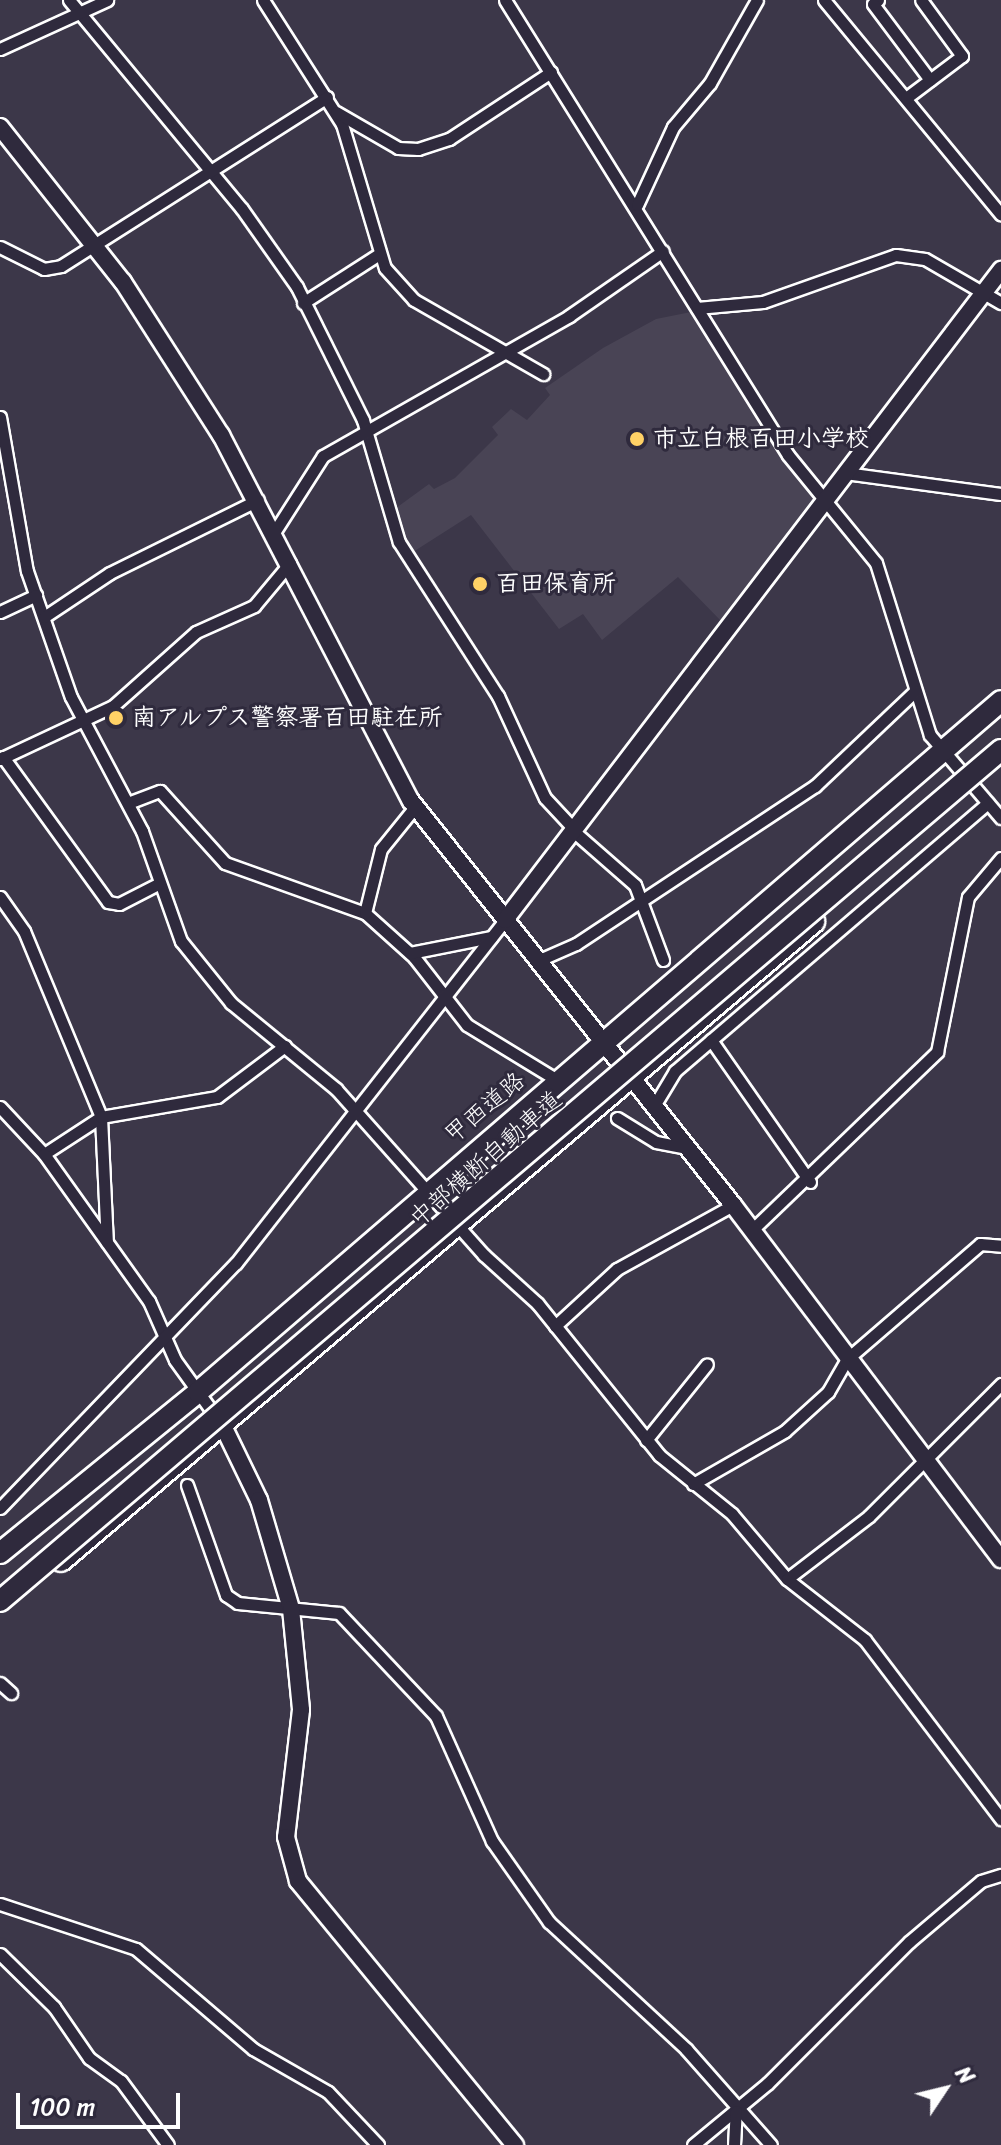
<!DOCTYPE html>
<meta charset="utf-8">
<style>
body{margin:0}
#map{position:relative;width:1001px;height:2145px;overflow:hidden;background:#3c3749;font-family:Sriracha,"Klee One",sans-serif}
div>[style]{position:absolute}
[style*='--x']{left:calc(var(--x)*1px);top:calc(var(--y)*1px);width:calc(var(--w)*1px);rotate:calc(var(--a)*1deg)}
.built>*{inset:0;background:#494455}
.roads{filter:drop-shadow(2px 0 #fff) drop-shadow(-2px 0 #fff) drop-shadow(0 2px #fff) drop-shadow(0 -2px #fff)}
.street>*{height:11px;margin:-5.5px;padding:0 5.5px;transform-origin:5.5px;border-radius:5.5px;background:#2f2a3d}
.secondary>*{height:16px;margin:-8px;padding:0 8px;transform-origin:8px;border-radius:8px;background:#2f2a3d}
.highway>*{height:20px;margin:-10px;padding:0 10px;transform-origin:10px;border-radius:10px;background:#2f2a3d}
.bridges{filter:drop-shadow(2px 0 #fff) drop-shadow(-2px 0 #fff) drop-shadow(0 2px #fff) drop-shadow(0 -2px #fff)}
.highway-bridge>*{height:20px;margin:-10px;padding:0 10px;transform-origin:10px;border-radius:10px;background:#2f2a3d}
.dots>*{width:22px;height:22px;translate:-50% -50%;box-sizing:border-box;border:4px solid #2f2a3d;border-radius:50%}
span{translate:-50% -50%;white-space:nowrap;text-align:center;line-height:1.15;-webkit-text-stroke:6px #2f2a3d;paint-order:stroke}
.poi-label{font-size:24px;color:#fff;font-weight:700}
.left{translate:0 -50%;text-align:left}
.street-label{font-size:24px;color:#fff}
.north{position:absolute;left:905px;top:2049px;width:80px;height:80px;-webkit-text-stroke:6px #2f2a3d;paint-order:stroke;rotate:55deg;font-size:22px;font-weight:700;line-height:32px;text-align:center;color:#fff}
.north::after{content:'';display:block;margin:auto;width:28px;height:36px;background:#fff;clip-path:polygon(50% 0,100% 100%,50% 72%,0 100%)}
.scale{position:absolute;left:16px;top:2093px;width:164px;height:36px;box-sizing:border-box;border:4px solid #fff;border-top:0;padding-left:10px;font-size:24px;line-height:28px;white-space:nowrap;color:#fff;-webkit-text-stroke:6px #2f2a3d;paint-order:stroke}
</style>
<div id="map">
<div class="built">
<div style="clip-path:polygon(691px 312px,814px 500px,723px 623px,678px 577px,602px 640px,583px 614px,559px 629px,471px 515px,413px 552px,392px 511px,429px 484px,434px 489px,455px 478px,498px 435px,492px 427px,511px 409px,527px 420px,550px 395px,545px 388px,603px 348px,656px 319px)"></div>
</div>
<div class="roads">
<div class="street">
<div style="--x:69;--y:0;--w:271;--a:50.4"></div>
<div style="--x:242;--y:209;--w:95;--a:54.8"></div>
<div style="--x:297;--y:287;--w:148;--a:63.6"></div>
<div style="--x:363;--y:420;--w:127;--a:73.6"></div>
<div style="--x:399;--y:542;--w:183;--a:57.3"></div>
<div style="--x:498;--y:696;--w:112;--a:65.3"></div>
<div style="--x:545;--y:798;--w:40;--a:47"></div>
<div style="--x:263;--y:0;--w:147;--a:57.5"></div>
<div style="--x:342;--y:124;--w:150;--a:73.4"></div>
<div style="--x:385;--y:268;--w:43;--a:47.8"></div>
<div style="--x:414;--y:300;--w:149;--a:29.8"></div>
<div style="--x:505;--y:0;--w:536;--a:58.12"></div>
<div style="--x:788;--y:455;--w:139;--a:50.8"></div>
<div style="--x:876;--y:563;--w:180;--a:72.6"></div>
<div style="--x:930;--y:735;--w:109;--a:49.5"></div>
<div style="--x:824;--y:0;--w:278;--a:50.5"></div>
<div style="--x:878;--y:0;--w:6;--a:141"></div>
<div style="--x:873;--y:4;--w:95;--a:53.1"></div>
<div style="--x:0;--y:49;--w:118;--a:-24.6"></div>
<div style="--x:906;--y:98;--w:70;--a:-36.9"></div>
<div style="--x:962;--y:56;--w:69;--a:-126.2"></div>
<div style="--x:336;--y:112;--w:72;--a:30.1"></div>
<div style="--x:398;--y:148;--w:20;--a:3"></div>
<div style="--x:418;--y:149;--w:33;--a:-18"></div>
<div style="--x:449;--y:139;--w:122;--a:-33.3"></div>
<div style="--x:637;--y:205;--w:86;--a:-65.2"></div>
<div style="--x:673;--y:127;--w:57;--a:-49.9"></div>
<div style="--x:710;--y:83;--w:95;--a:-60.5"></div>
<div style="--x:0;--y:247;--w:49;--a:26.6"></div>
<div style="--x:44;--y:269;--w:17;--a:-10"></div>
<div style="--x:61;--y:266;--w:315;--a:-32.4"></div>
<div style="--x:303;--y:303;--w:90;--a:-32.8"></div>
<div style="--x:697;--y:308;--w:66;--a:-5.2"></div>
<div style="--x:763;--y:302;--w:141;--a:-19.5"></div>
<div style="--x:896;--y:255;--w:29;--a:8"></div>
<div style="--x:925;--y:259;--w:88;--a:30.1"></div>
<div style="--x:0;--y:417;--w:156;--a:80.1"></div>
<div style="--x:27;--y:571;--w:133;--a:70.8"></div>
<div style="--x:71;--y:697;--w:152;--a:62.1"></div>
<div style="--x:142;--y:831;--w:117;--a:70.5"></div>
<div style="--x:181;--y:941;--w:80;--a:51.1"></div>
<div style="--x:231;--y:1003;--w:136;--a:39.3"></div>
<div style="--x:336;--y:1089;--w:222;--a:48.3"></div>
<div style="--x:484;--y:1255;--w:72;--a:42.2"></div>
<div style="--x:537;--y:1303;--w:195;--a:51.2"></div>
<div style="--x:659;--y:1455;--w:94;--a:38.9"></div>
<div style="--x:732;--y:1514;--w:85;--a:49.8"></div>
<div style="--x:787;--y:1579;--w:99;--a:38"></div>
<div style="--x:865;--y:1640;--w:225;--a:52.8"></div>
<div style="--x:845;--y:473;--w:157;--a:7.7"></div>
<div style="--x:275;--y:531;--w:89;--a:-57.4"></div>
<div style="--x:323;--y:456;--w:283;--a:-29.6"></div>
<div style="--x:569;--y:316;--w:114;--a:-34.7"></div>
<div style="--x:0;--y:612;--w:40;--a:-25"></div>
<div style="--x:44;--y:617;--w:79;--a:-33.7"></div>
<div style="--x:110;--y:573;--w:165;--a:-26.3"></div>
<div style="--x:3;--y:757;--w:179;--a:54.1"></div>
<div style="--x:108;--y:902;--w:11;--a:10"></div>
<div style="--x:119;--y:904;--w:44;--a:-27.1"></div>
<div style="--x:0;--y:759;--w:125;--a:-25.1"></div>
<div style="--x:113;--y:706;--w:111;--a:-41.7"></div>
<div style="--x:196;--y:632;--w:64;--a:-24.1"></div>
<div style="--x:254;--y:606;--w:56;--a:-50.1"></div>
<div style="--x:128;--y:803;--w:34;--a:-21"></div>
<div style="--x:160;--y:791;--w:97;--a:47.9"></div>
<div style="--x:225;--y:863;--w:149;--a:19.7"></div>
<div style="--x:365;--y:913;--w:66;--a:41.9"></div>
<div style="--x:414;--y:957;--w:86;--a:52.1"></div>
<div style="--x:467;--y:1025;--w:105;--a:31.4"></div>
<div style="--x:571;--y:829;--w:85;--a:41.2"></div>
<div style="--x:635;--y:885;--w:80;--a:69.5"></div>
<div style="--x:0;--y:897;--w:42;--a:54.8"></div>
<div style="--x:24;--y:931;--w:201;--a:67.5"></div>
<div style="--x:101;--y:1117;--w:125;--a:87.3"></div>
<div style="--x:365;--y:913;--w:66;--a:-76"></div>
<div style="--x:381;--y:849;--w:54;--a:-51"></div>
<div style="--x:410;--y:953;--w:83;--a:-11.2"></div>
<div style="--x:537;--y:961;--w:43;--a:-23.6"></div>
<div style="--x:576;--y:944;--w:287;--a:-33.5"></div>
<div style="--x:815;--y:786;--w:138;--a:-43.5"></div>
<div style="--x:711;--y:1040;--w:173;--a:55.1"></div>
<div style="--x:654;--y:1106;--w:41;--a:-59"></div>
<div style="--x:675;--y:1071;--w:412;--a:-40.6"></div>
<div style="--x:0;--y:1107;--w:64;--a:46.9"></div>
<div style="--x:44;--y:1154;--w:68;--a:-33"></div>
<div style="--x:101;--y:1117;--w:118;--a:-9.8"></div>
<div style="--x:217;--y:1097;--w:85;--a:-36.9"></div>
<div style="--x:617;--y:1118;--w:46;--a:31.6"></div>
<div style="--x:656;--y:1142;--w:32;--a:11"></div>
<div style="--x:44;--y:1154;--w:181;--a:54.5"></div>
<div style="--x:149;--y:1301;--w:64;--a:66.2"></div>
<div style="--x:175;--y:1360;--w:75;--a:54.2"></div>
<div style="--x:752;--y:1230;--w:257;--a:-43.9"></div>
<div style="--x:937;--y:1052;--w:158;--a:-78.7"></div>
<div style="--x:968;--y:897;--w:51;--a:-49.8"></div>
<div style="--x:555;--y:1326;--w:84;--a:-42.6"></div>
<div style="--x:617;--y:1269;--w:132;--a:-28.9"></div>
<div style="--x:646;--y:1440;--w:97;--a:-51.2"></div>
<div style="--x:693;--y:1484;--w:106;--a:-29.9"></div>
<div style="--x:785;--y:1431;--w:58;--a:-42.2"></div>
<div style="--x:828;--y:1392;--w:38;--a:-60"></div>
<div style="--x:847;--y:1359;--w:176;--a:-40.8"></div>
<div style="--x:980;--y:1244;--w:21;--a:5"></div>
<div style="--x:187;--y:1485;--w:117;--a:70.5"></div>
<div style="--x:226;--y:1595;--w:14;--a:34"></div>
<div style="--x:238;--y:1603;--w:101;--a:5.7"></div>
<div style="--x:339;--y:1613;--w:141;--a:46.7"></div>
<div style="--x:436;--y:1716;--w:137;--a:65.9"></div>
<div style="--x:492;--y:1841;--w:99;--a:54.9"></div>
<div style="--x:549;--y:1922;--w:187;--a:42.8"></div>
<div style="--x:686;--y:2049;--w:128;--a:48.5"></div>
<div style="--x:0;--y:1508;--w:340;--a:-46.1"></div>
<div style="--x:236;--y:1263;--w:436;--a:-51.9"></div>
<div style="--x:787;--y:1579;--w:103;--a:-37.5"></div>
<div style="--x:869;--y:1516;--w:187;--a:-45"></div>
<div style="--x:0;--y:1683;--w:15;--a:42"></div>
<div style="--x:0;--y:1904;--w:143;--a:18.3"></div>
<div style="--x:136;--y:1949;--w:154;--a:40.5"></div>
<div style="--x:253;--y:2049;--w:86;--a:29.8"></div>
<div style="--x:328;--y:2092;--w:73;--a:46.7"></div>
<div style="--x:0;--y:1954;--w:76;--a:44.5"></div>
<div style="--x:54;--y:2007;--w:62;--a:55.5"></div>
<div style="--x:89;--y:2058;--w:39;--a:36"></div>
<div style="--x:121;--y:2081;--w:79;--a:53.7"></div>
<div style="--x:693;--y:2145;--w:97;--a:-39.6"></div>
<div style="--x:768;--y:2083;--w:199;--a:-45"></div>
<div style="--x:909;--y:1942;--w:94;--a:-40.3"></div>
<div style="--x:981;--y:1881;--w:21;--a:-17"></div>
<div style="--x:734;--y:2145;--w:34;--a:-87"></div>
</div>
<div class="secondary">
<div style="--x:0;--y:127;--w:198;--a:51.6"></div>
<div style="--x:123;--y:282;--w:182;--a:57.4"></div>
<div style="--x:221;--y:435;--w:412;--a:62.6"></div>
<div style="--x:411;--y:801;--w:517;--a:51.44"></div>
<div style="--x:733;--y:1205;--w:444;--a:52.9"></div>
<div style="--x:505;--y:920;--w:818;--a:-52.65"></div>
<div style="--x:224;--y:1428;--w:80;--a:64.1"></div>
<div style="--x:259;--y:1500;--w:114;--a:73.6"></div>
<div style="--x:291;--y:1609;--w:101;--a:84.3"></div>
<div style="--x:301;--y:1710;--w:128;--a:96.7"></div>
<div style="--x:286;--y:1837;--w:46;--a:74.7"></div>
<div style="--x:298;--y:1881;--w:342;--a:50.6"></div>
</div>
<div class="highway">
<div style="--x:0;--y:1553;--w:255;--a:-39.1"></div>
<div style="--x:198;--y:1392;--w:1059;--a:-40.71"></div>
<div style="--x:61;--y:1561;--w:988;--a:-40.32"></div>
</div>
</div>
<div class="bridges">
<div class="highway-bridge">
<div style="--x:0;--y:1601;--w:1314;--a:-40.37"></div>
</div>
</div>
<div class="dots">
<div style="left:637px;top:439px;background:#ffd166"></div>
<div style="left:480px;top:584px;background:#ffd166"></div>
<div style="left:116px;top:718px;background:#ffd166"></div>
</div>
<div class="poi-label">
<span class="left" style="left:653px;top:439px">市立白根百田小学校</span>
<span class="left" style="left:496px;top:584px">百田保育所</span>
<span class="left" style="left:132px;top:718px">南アルプス警察署百田駐在所</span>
</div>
<div class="street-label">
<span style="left:485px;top:1108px;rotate:-40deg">甲西道路</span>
<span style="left:486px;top:1159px;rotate:-41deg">中部横断自動車道</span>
</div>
<div class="north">N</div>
<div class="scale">100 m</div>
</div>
